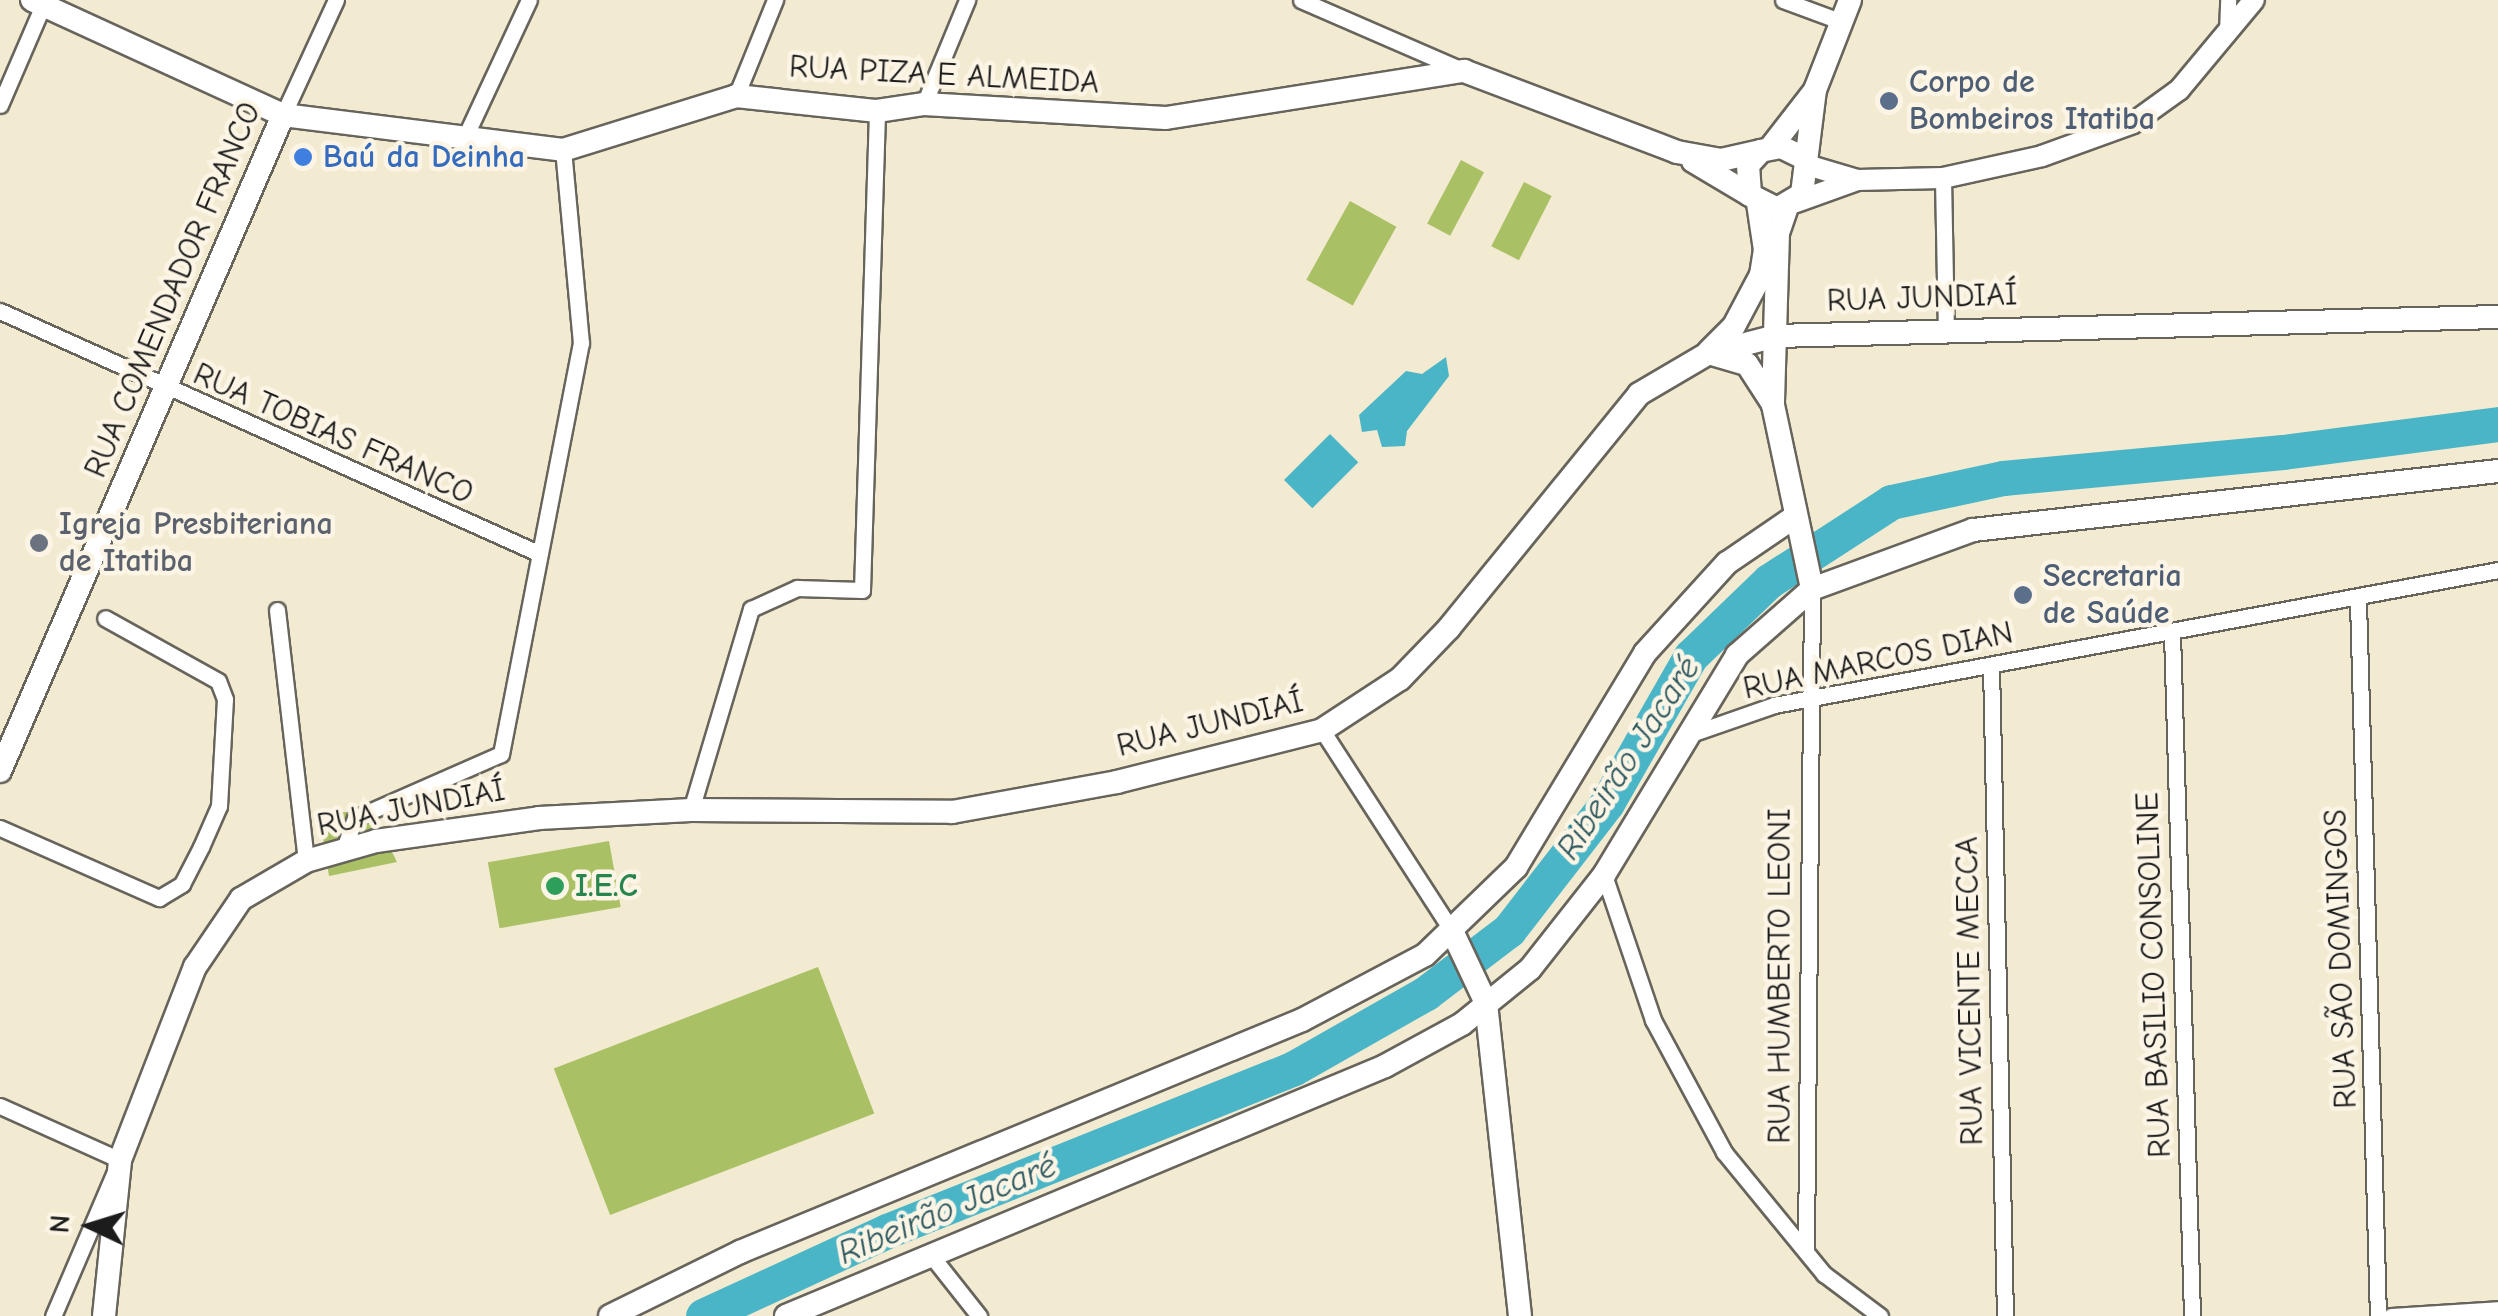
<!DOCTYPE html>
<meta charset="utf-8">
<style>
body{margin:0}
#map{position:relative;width:2498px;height:1316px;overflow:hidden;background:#f2ebd2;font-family:"Comic Neue",sans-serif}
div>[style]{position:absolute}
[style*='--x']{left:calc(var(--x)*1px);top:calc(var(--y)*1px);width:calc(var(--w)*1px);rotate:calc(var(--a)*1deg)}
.green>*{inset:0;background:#a9c065;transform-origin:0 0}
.water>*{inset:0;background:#4ab5c7;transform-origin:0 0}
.river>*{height:35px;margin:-17.5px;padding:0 17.5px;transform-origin:17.5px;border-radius:17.5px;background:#4ab5c7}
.roads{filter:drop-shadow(2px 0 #67645c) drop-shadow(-2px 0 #67645c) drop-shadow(0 2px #67645c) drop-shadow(0 -2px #67645c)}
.minor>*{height:15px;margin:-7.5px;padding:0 7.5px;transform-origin:7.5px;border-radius:7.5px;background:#fff}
.tertiary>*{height:20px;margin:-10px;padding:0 10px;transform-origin:10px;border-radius:10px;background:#fff}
.secondary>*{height:22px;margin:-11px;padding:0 11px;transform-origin:11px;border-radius:11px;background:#fff}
.dots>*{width:28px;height:28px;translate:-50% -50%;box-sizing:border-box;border:5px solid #fcf5e5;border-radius:50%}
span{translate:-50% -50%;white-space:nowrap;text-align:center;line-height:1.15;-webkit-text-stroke:9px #fcf5e5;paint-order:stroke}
.street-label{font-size:32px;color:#1c1c1c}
.service-label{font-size:32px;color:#4e5e75;font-weight:700}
.left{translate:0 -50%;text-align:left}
.shop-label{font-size:32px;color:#366cbe;font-weight:700}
.worship-label{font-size:32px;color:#5b616d;font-weight:700}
.leisure-label{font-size:32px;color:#27864d;font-weight:700}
.water-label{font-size:35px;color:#2e5960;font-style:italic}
.north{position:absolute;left:40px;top:1176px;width:100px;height:100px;-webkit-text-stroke:8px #fcf5e5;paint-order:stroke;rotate:274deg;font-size:28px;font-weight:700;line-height:40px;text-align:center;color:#1c1c1c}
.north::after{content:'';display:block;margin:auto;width:35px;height:45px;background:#1c1c1c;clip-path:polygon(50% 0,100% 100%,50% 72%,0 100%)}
</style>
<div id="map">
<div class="green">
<div style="left:1461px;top:160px;width:26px;height:72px;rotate:28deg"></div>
<div style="left:1524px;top:182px;width:31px;height:72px;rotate:27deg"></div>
<div style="left:1350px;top:201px;width:53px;height:90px;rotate:29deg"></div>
<div style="clip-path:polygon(319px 812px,372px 812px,397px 862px,329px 876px)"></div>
<div style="left:609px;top:841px;width:67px;height:123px;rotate:80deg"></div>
<div style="left:818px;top:967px;width:157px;height:283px;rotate:69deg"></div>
</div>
<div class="water">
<div style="clip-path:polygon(1446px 357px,1449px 376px,1407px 431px,1405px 446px,1382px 447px,1377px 430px,1362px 432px,1359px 415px,1406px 371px,1422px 374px)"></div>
<div style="left:1330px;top:434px;width:40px;height:65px;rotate:45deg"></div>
</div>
<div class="river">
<div style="--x:703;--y:1316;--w:203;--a:-24.8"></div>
<div style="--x:887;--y:1231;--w:438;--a:-21.8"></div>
<div style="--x:1294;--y:1068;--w:152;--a:-29.6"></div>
<div style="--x:1426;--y:993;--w:104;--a:-37.2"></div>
<div style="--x:1509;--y:930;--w:160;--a:-52.3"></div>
<div style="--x:1607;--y:803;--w:169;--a:-60.3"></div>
<div style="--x:1691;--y:656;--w:108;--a:-43.9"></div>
<div style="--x:1769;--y:581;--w:145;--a:-32.9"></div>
<div style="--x:1891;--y:502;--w:115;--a:-12.1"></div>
<div style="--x:2003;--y:478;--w:281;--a:-5.3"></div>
<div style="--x:2283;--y:452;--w:217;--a:-7.4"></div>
</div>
<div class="roads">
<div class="minor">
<div style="--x:1301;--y:0;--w:176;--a:23.5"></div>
<div style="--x:1783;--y:0;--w:63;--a:20.4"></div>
<div style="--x:2227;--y:34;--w:34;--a:-88"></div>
<div style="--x:736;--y:96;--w:104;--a:-67.9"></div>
<div style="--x:924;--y:104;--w:113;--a:-67.5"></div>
<div style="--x:0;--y:105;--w:109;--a:-66.7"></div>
<div style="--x:283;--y:115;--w:127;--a:-65.3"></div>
<div style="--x:465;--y:137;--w:151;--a:-65"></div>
<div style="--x:1943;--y:178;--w:151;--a:88.9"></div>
<div style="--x:0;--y:311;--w:590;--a:24.22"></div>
<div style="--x:2358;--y:601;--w:715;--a:88.4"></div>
<div style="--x:277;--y:610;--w:253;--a:83.4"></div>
<div style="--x:2172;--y:633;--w:683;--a:88.32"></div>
<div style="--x:1991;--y:665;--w:651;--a:88.77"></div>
<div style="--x:1322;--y:730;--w:239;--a:57.1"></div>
<div style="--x:1688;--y:735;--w:91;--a:-19.2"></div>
<div style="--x:1774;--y:705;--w:736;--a:-10.56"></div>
<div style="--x:691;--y:810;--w:210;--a:-73.4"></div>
<div style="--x:751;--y:609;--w:51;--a:-24.5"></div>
<div style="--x:797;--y:588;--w:65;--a:1.8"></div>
<div style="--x:862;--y:590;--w:479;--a:-88.2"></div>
<div style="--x:0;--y:828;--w:174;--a:23.8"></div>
<div style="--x:159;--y:898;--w:27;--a:-31"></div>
<div style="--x:182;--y:884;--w:42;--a:-62.8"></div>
<div style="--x:201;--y:847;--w:45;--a:-66.3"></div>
<div style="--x:219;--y:806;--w:107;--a:-86.8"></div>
<div style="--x:225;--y:699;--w:19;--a:-111"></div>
<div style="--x:218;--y:681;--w:129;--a:-150.9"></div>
<div style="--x:343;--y:851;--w:35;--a:-70"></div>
<div style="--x:355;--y:818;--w:159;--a:-23.7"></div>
<div style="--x:501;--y:754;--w:419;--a:-79"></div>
<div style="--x:581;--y:343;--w:194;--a:-95.3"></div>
<div style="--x:1604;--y:875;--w:153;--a:71.3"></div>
<div style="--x:1653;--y:1020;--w:150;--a:61.7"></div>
<div style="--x:1724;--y:1152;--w:158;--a:50.7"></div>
<div style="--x:1824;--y:1274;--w:70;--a:36.9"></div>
<div style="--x:0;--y:1106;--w:132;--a:24.2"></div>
<div style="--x:120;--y:1160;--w:170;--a:113.2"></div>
<div style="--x:1806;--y:1251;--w:662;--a:-89.48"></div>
<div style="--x:934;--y:1259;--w:73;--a:51.7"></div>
<div style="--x:2391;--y:1316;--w:107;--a:-3.7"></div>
</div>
<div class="tertiary">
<div style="--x:1807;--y:165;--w:52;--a:16.7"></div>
<div style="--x:1796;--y:202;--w:65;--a:-19.8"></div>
<div style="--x:1857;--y:180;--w:86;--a:-1.3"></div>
<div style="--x:1943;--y:178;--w:101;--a:-12.5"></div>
<div style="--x:2042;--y:156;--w:97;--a:-19.9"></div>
<div style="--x:2133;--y:123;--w:57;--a:-35.7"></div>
<div style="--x:2179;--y:90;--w:117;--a:-50.2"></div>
</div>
<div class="secondary">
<div style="--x:32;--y:0;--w:276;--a:24.6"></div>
<div style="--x:283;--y:115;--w:282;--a:7.1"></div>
<div style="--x:563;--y:150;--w:181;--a:-17.3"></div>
<div style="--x:736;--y:96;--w:142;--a:6.1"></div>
<div style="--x:877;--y:111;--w:48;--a:-8.5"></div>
<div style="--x:924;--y:104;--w:242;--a:3.3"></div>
<div style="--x:1166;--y:118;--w:302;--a:-9"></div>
<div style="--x:1464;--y:71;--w:228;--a:20.8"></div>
<div style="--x:1677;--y:152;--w:45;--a:10.3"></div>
<div style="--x:1721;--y:160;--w:41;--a:-12.7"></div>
<div style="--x:1771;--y:147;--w:68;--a:-52.1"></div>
<div style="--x:1804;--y:158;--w:25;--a:-154"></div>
<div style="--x:1781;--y:147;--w:20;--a:169"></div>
<div style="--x:1761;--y:151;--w:19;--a:133"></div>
<div style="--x:1748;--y:165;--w:30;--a:86"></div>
<div style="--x:1750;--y:195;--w:30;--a:27"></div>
<div style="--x:1777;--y:209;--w:29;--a:-31"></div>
<div style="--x:1802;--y:194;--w:105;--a:-82.9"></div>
<div style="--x:1815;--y:90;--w:97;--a:-68.7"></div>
<div style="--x:1693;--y:161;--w:66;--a:30.8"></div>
<div style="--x:1787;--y:207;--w:28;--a:109"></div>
<div style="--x:1778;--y:233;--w:172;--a:91.7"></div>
<div style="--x:1773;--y:405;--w:188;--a:78"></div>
<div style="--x:1709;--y:351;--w:35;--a:-45"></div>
<div style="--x:1734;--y:326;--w:58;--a:-62.1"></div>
<div style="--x:1761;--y:275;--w:25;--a:-81"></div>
<div style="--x:1765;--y:250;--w:48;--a:-98.5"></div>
<div style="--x:1715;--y:355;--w:33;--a:16"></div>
<div style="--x:1747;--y:364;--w:44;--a:57"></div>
<div style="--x:0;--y:771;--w:714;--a:-66.66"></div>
<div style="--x:1452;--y:931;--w:80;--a:64.7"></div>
<div style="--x:1486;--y:1003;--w:315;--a:83.8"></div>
<div style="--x:104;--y:1316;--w:157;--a:-84.1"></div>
<div style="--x:120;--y:1160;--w:207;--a:-68.8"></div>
<div style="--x:195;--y:967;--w:82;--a:-55.9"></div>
<div style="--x:241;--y:899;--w:75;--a:-30.3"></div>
<div style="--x:306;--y:861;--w:73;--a:-15.9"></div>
<div style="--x:376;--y:841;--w:165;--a:-8"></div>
<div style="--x:539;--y:818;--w:152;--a:-3"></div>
<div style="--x:691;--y:810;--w:261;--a:0.4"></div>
<div style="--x:952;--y:812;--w:168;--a:-10.3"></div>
<div style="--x:1117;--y:782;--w:211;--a:-14.2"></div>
<div style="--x:1322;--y:730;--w:93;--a:-33.2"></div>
<div style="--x:1400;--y:679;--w:71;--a:-46.1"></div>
<div style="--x:1449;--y:628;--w:301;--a:-50.9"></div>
<div style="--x:1639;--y:394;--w:79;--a:-30.5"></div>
<div style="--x:1707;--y:354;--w:71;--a:-14.6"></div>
<div style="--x:1776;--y:336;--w:722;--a:-1.51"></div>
<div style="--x:610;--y:1316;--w:145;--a:-26.2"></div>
<div style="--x:740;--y:1252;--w:608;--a:-22.43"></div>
<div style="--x:1302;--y:1020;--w:139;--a:-27.9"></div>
<div style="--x:1425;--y:955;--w:127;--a:-44"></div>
<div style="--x:1516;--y:867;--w:250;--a:-58.9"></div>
<div style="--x:1645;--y:653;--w:122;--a:-47.7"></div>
<div style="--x:1727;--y:563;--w:80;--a:-34.3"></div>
<div style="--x:786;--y:1316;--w:649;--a:-22.65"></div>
<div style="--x:1385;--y:1066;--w:88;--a:-28.6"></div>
<div style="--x:1462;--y:1024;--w:87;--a:-39"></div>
<div style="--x:1530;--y:969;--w:120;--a:-51.8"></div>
<div style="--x:1604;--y:875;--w:257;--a:-58.8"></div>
<div style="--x:1737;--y:655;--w:100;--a:-41.3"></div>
<div style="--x:1812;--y:589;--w:171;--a:-20.1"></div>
<div style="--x:1973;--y:530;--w:528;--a:-6.41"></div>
</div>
</div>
<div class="dots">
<div style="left:1889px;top:101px;background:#5c6f8a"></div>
<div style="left:303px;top:157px;background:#3f7fe0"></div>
<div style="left:39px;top:543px;background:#6b7280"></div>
<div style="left:2023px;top:595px;background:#5c6f8a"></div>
<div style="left:555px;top:886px;background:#2e9e5b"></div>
</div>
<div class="street-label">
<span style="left:944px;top:75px;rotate:3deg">RUA PIZA E ALMEIDA</span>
<span style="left:173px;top:290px;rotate:-67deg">RUA COMENDADOR FRANCO</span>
<span style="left:1922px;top:298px;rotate:-2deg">RUA JUNDIAÍ</span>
<span style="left:333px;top:434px;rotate:24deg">RUA TOBIAS FRANCO</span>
<span style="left:1878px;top:661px;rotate:-12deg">RUA MARCOS DIAN</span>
<span style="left:1210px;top:724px;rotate:-14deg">RUA JUNDIAÍ</span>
<span style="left:411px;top:808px;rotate:-11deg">RUA JUNDIAÍ</span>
<span style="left:2341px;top:959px;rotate:-92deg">RUA SÃO DOMINGOS</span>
<span style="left:2154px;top:975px;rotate:-92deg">RUA BASILIO CONSOLINE</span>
<span style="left:1780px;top:976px;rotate:-90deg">RUA HUMBERTO LEONI</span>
<span style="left:1970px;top:991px;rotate:-91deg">RUA VICENTE MECCA</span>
</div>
<div class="service-label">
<span class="left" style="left:1909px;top:101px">Corpo de<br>Bombeiros Itatiba</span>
<span class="left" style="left:2043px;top:595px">Secretaria<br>de Saúde</span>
</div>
<div class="shop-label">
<span class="left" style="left:323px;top:157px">Baú da Deinha</span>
</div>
<div class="worship-label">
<span class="left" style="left:59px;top:543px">Igreja Presbiteriana<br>de Itatiba</span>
</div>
<div class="leisure-label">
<span class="left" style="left:575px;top:886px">I.E.C</span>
</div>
<div class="water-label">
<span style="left:1628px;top:758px;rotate:-57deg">Ribeirão Jacaré</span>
<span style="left:947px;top:1209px;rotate:-23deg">Ribeirão Jacaré</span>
</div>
<div class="north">N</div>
</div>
